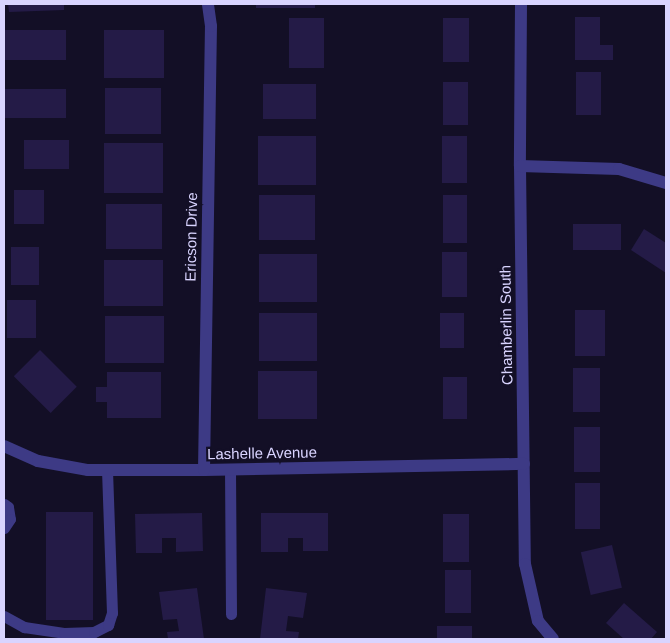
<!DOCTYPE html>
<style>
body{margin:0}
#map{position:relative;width:670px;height:643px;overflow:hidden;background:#130f26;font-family:Arial,sans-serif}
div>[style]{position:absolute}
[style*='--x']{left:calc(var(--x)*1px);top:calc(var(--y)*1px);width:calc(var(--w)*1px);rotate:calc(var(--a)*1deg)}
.building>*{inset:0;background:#241b47;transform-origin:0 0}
.lane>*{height:11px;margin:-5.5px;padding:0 5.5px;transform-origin:5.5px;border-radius:5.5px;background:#3d3a85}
.street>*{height:12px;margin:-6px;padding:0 6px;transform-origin:6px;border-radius:6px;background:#3d3a85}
span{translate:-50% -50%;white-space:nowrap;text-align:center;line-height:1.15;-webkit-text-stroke:4.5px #130f26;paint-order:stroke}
.street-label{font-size:15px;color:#d9d4ff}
.frame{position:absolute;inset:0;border:5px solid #d9d4ff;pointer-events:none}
</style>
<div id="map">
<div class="building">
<div style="clip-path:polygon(8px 4px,64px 4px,64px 10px,9px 12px)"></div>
<div style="left:256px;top:4px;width:59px;height:4px"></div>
<div style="clip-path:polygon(575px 17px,600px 17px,600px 45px,613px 45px,613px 60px,575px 60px)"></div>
<div style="left:289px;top:18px;width:35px;height:50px"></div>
<div style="left:443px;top:18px;width:26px;height:44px"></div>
<div style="left:5px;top:30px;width:61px;height:30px"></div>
<div style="left:104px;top:30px;width:60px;height:48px"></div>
<div style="left:576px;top:72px;width:25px;height:43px"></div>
<div style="left:443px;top:82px;width:25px;height:43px"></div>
<div style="left:263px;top:84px;width:53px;height:35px"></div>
<div style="left:105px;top:88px;width:56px;height:46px"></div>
<div style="left:5px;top:89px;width:61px;height:29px"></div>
<div style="left:258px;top:136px;width:58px;height:49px"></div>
<div style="left:442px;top:136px;width:25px;height:47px"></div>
<div style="left:24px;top:140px;width:45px;height:29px"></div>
<div style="left:104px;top:143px;width:59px;height:50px"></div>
<div style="left:14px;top:190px;width:30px;height:34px"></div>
<div style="left:259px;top:195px;width:56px;height:45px"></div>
<div style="left:443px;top:195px;width:24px;height:48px"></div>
<div style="left:106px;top:204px;width:56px;height:45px"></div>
<div style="left:573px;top:224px;width:48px;height:26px"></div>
<div style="clip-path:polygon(644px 229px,666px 243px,666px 273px,631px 250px)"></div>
<div style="left:11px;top:247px;width:28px;height:38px"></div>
<div style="left:442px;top:252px;width:25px;height:45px"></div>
<div style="left:259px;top:254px;width:58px;height:48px"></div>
<div style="left:104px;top:260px;width:59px;height:46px"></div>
<div style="left:7px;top:300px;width:29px;height:38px"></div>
<div style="left:575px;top:310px;width:30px;height:46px"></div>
<div style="left:259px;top:313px;width:58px;height:48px"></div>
<div style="left:440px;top:313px;width:24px;height:35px"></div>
<div style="left:105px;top:316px;width:59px;height:47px"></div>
<div style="left:40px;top:350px;width:52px;height:37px;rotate:45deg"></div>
<div style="left:573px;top:368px;width:27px;height:44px"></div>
<div style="left:258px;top:371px;width:59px;height:48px"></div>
<div style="clip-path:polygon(107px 372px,161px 372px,161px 418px,107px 418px,107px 402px,96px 402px,96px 387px,107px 387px)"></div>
<div style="left:443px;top:377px;width:24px;height:42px"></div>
<div style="left:574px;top:427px;width:26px;height:45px"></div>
<div style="left:575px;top:483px;width:25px;height:46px"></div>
<div style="left:46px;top:512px;width:47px;height:108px"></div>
<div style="clip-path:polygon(202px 513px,203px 551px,176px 552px,176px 538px,162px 538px,162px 553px,136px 553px,135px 514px)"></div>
<div style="clip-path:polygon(261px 513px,328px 513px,328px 551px,303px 551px,303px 538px,288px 538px,288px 552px,261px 552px)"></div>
<div style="left:443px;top:514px;width:26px;height:48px"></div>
<div style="left:612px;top:545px;width:44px;height:32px;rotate:77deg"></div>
<div style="left:445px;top:570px;width:26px;height:43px"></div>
<div style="clip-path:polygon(197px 588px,204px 639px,168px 639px,167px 632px,179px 631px,177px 619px,163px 620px,159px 592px)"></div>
<div style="clip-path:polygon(266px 588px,307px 593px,303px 618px,288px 616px,286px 631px,299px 632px,298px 639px,260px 639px)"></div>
<div style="clip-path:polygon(624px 603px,657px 632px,651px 639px,624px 639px,606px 623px)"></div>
<div style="left:437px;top:626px;width:35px;height:13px"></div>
</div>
<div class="lane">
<div style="--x:230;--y:469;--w:145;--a:89.6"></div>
<div style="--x:4;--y:504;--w:5;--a:37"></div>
<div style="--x:8;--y:507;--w:12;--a:81"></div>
<div style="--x:10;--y:519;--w:11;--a:124"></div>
<div style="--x:4;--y:616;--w:23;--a:29"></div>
<div style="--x:24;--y:627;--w:40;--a:8.5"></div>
<div style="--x:64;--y:633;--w:30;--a:-2"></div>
<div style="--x:94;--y:632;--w:16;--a:-27"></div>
<div style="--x:108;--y:625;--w:13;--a:-72"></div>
<div style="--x:112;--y:613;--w:143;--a:-92"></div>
</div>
<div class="street">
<div style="--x:521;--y:4;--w:162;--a:90.4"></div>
<div style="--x:520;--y:166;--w:398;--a:89.3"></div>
<div style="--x:525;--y:564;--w:58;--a:77.2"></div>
<div style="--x:538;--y:621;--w:23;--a:50"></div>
<div style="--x:520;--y:166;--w:99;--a:1.7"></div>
<div style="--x:619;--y:169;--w:49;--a:16.6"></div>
<div style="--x:4;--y:446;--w:37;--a:24"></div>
<div style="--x:38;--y:461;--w:51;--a:10.2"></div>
<div style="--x:88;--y:470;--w:116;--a:0"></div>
<div style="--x:204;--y:470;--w:320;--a:-1.1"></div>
<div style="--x:204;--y:470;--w:444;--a:-89.1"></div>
<div style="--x:211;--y:26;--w:22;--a:-98"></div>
</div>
<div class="street-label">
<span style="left:191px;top:237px;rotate:-89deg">Ericson Drive</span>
<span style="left:506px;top:325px;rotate:-91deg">Chamberlin South</span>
<span style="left:262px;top:453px;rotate:-1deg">Lashelle Avenue</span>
</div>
<div class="frame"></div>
</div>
